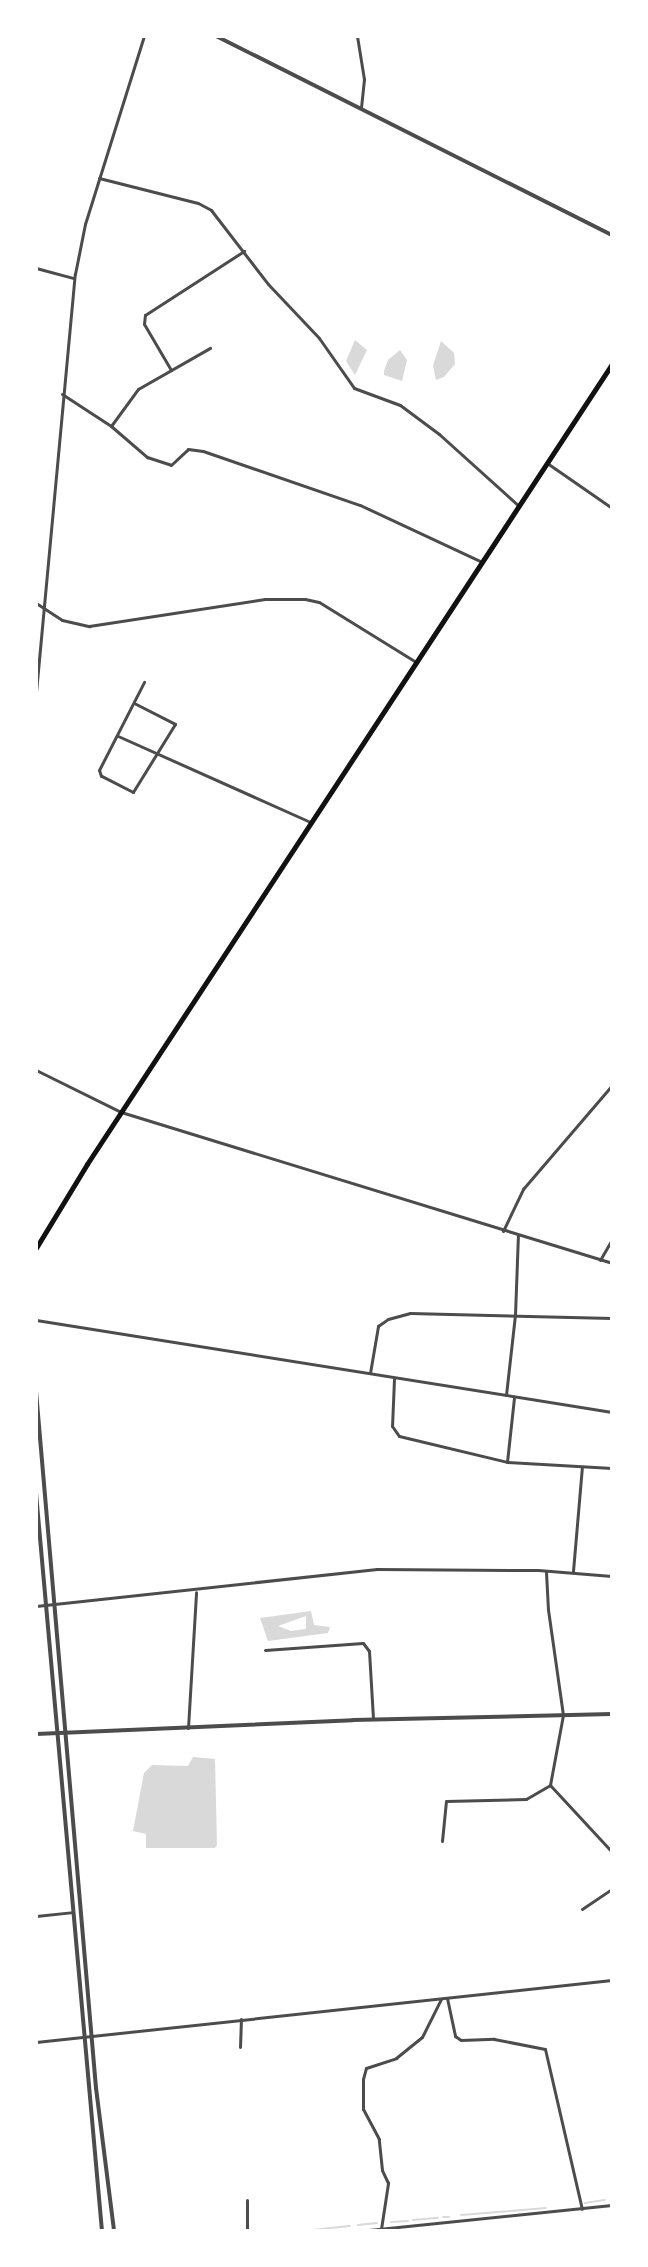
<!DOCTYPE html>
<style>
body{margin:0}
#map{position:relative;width:648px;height:2267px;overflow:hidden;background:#fff;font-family:"Space Grotesk",sans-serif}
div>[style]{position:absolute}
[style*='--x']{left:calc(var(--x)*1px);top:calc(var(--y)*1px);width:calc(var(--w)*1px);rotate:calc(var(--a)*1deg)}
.water>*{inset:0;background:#d9d9d9}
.stream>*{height:2px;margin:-1px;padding:0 1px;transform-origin:1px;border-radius:1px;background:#d9d9d9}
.minor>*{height:3px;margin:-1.5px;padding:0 1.5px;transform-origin:1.5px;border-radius:1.5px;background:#4c4c4c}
.tertiary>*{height:4px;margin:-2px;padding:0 2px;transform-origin:2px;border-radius:2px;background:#4c4c4c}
.primary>*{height:5px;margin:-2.5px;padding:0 2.5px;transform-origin:2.5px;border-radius:2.5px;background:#111}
span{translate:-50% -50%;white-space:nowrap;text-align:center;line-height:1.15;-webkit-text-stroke:6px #fff;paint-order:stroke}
.frame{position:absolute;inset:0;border:38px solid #fff;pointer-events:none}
</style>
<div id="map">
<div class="water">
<div style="clip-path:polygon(355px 340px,367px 350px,355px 375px,346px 361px)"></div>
<div style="clip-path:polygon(441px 341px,454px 353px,455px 364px,444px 377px,436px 380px,433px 366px)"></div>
<div style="clip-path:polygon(400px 350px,407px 360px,402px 381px,384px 375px,384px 371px,388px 360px)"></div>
<div style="clip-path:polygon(evenodd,311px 1611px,314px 1625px,330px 1627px,328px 1633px,268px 1641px,260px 1618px,311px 1611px,306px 1616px,306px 1629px,291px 1631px,278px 1626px,306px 1616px)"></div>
<div style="clip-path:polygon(193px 1757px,215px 1759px,217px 1845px,215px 1848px,146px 1848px,146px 1834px,133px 1831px,144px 1773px,152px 1765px,188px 1766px)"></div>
</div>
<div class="stream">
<div style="--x:611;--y:2200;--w:1;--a:0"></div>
<div style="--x:585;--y:2203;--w:20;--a:-9"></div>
<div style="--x:461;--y:2215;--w:85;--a:-4.7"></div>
<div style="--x:443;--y:2217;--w:6;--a:0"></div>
<div style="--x:413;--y:2220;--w:25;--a:-5"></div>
<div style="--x:391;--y:2222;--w:17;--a:-3"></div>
<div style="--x:358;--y:2225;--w:19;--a:-6"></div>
<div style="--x:312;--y:2230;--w:38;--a:-6"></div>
</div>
<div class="minor">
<div style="--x:357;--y:36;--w:44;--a:80.8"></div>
<div style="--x:364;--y:79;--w:29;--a:96"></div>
<div style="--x:99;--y:178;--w:102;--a:14.2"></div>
<div style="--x:198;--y:203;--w:15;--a:28"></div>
<div style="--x:211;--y:210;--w:93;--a:52.4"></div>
<div style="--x:268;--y:284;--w:74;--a:46.6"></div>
<div style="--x:319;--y:338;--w:61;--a:55"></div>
<div style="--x:354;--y:388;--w:49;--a:20.3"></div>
<div style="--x:400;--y:405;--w:49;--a:36.6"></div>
<div style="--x:439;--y:434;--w:108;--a:42"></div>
<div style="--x:36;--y:268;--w:39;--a:15"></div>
<div style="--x:171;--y:370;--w:53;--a:-120.4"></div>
<div style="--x:144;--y:324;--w:9;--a:-84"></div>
<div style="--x:145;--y:315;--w:118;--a:-32.9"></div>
<div style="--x:62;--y:394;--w:59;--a:33.1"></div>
<div style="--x:111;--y:426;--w:48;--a:40.7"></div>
<div style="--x:147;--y:457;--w:25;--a:18"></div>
<div style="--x:171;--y:465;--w:23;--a:-43"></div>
<div style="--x:188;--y:449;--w:15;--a:8"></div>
<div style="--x:203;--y:451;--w:166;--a:19"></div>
<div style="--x:360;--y:505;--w:135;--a:25"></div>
<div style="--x:111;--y:426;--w:46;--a:-53.9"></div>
<div style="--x:138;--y:389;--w:83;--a:-29.7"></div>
<div style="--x:547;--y:463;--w:79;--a:34.7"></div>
<div style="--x:36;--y:603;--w:31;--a:33"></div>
<div style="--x:62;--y:620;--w:28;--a:13"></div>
<div style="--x:89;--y:626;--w:178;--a:-8.7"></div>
<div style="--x:265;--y:599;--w:40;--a:0"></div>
<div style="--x:305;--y:599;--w:14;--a:12"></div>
<div style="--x:319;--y:602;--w:114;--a:31.7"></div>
<div style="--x:36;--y:692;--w:420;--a:-84.7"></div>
<div style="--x:75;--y:274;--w:51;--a:-78.7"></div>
<div style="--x:85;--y:224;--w:197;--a:-72.6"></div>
<div style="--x:134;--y:703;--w:46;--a:27.1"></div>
<div style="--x:175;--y:724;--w:80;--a:121.7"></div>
<div style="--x:133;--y:792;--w:36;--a:-153"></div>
<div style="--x:101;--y:776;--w:6;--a:-108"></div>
<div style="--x:99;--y:770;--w:99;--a:-62.9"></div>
<div style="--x:118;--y:736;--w:210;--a:24.1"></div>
<div style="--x:36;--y:1070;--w:95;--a:26.3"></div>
<div style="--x:121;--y:1112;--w:514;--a:17.09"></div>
<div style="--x:503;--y:1231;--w:47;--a:-64.5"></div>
<div style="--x:523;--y:1189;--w:137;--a:-49.4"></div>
<div style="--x:600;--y:1260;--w:24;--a:-60"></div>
<div style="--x:36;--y:1320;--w:583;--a:9.07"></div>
<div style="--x:370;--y:1373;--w:48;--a:-80.3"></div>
<div style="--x:378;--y:1326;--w:12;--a:-35"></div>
<div style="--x:388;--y:1319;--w:23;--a:-15"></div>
<div style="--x:410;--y:1313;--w:202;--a:1.4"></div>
<div style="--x:394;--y:1379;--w:47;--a:92.4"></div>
<div style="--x:392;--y:1426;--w:12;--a:55"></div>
<div style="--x:399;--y:1436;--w:111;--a:13.5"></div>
<div style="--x:507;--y:1462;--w:105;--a:3.3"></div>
<div style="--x:506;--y:1395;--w:81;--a:-83.6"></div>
<div style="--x:515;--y:1315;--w:80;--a:-87.9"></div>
<div style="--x:507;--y:1462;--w:64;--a:-83.8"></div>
<div style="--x:573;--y:1571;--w:104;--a:-85.1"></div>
<div style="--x:36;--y:1606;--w:343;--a:-6.2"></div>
<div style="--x:377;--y:1569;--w:161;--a:0.4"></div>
<div style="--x:538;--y:1570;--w:74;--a:4.6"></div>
<div style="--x:265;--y:1650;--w:98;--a:-4.1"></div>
<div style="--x:363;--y:1643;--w:10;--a:53"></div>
<div style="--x:369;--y:1651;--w:68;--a:86.6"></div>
<div style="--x:188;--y:1728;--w:136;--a:-86.6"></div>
<div style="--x:550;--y:1785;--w:91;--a:47.2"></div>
<div style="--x:442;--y:1841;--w:40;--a:-84.3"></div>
<div style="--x:446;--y:1801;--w:80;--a:-1.4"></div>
<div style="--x:526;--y:1799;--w:28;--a:-30"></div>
<div style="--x:550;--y:1785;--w:71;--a:-79.5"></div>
<div style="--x:563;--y:1715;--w:106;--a:-98.1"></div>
<div style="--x:548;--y:1610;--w:38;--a:-93"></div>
<div style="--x:582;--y:1909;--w:36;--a:-34"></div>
<div style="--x:36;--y:1916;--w:37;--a:-6"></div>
<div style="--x:447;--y:1998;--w:39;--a:78"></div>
<div style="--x:455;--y:2036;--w:7;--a:34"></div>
<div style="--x:461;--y:2040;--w:33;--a:-2"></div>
<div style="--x:494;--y:2039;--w:52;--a:11.1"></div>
<div style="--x:545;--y:2049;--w:164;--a:77"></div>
<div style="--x:36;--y:2042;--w:579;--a:-6.14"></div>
<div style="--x:240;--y:2047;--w:28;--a:-88"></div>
<div style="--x:247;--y:2200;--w:31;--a:90"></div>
<div style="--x:381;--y:2229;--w:47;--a:-81.3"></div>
<div style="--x:388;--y:2183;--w:14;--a:-115"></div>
<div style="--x:382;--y:2170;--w:31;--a:-96"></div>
<div style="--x:379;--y:2139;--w:34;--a:-118"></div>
<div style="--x:363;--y:2109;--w:30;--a:-90"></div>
<div style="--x:363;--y:2079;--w:11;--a:-75"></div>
<div style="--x:366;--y:2068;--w:32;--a:-18"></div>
<div style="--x:396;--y:2058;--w:33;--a:-39"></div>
<div style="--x:422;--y:2037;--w:42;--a:-63.4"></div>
<div style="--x:359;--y:2231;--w:254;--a:-5.9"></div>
</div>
<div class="tertiary">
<div style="--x:216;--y:36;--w:443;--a:26.7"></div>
<div style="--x:36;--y:1391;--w:700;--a:85.08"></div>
<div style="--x:96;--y:2088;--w:144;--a:82.8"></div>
<div style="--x:36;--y:1493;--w:741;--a:84.89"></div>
<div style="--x:36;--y:1734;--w:317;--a:-2.5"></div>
<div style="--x:353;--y:1720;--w:259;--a:-1.3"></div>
</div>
<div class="primary">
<div style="--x:36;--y:1248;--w:98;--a:-58.7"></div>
<div style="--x:87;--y:1164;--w:957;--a:-56.73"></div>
</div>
<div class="frame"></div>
</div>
